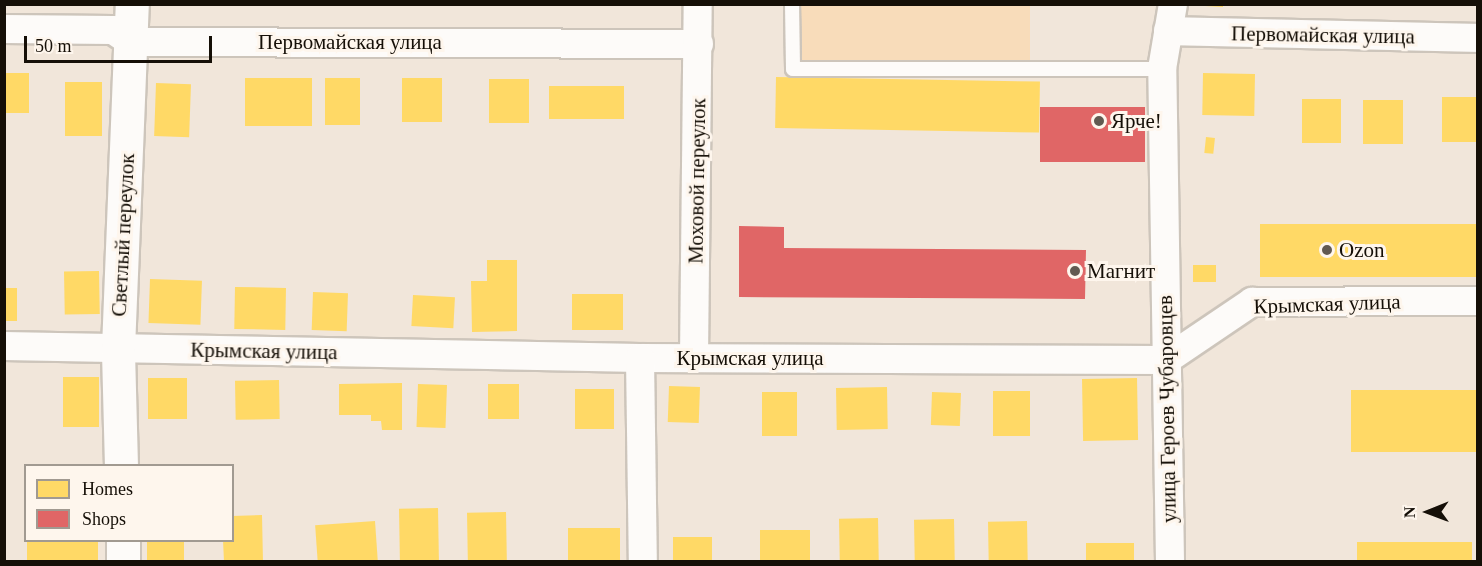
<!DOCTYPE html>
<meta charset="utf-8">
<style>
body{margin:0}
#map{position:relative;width:1482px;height:566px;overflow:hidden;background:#f1e6da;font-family:"Times New Roman",serif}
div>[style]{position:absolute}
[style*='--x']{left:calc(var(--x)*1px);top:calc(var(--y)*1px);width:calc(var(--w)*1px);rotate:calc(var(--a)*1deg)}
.green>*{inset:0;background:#f8dcba;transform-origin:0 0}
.homes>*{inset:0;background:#ffd966;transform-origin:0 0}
.shops>*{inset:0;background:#e06666;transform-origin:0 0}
.roads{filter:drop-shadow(2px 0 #cdc5bb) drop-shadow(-2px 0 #cdc5bb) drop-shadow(0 2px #cdc5bb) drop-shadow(0 -2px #cdc5bb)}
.lane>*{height:14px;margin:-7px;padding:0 7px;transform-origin:7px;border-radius:7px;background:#fdfbf9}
.street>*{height:28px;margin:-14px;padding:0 14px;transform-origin:14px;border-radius:14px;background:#fdfbf9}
.secondary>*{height:33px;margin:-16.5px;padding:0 16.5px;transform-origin:16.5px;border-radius:16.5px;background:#fdfbf9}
.dots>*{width:16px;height:16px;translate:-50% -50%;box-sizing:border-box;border:3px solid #fef6ed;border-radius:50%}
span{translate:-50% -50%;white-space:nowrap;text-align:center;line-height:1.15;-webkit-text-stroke:6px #fef6ed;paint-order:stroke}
.street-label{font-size:21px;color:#150f07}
.poi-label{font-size:21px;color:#150f07}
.left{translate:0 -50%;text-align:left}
.frame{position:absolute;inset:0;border:6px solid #150f07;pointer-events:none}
.legend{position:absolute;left:24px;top:464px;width:210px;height:78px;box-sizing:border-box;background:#fef6ed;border:2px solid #a19a91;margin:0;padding:8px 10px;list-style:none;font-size:18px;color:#150f07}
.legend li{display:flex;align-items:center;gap:12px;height:30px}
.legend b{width:30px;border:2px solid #a19a91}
.north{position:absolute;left:1398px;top:482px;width:60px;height:60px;-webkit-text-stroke:4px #fef6ed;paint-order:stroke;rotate:269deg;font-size:16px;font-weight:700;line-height:24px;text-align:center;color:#150f07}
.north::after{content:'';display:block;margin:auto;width:21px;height:27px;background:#150f07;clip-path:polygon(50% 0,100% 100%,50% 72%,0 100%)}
.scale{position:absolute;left:24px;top:36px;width:188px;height:27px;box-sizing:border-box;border:3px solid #150f07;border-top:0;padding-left:8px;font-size:18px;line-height:21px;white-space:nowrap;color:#150f07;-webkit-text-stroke:4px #fef6ed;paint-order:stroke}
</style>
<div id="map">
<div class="green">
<div style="left:792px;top:5px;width:238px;height:64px"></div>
</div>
<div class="homes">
<div style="clip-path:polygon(1205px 4px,1223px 4px,1223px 7px,1205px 6px)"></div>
<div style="left:5px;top:73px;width:24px;height:40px"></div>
<div style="left:1203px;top:73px;width:52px;height:42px;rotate:1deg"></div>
<div style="left:776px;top:77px;width:264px;height:51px;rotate:1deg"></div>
<div style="left:245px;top:78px;width:67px;height:48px"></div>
<div style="left:325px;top:78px;width:35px;height:47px"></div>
<div style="left:402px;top:78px;width:40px;height:44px"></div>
<div style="left:489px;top:79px;width:40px;height:44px"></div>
<div style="left:65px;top:82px;width:37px;height:54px"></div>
<div style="left:156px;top:83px;width:35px;height:53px;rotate:2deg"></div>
<div style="left:549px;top:86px;width:75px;height:33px"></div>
<div style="left:1442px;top:97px;width:36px;height:45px"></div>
<div style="left:1302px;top:99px;width:39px;height:44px"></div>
<div style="left:1363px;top:100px;width:40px;height:44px"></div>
<div style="left:1206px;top:137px;width:9px;height:16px;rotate:6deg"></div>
<div style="left:1478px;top:224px;width:53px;height:218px;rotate:90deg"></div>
<div style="clip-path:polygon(487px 260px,517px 260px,517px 331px,472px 332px,471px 281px,487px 281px)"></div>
<div style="left:1193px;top:265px;width:23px;height:17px"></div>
<div style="left:99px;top:271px;width:43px;height:35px;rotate:89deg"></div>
<div style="left:150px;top:279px;width:52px;height:44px;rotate:2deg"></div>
<div style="left:235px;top:287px;width:51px;height:42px;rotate:1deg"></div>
<div style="left:4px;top:288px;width:13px;height:33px"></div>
<div style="left:313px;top:292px;width:35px;height:38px;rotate:2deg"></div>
<div style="left:572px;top:294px;width:51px;height:36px"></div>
<div style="left:413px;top:295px;width:42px;height:31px;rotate:3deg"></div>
<div style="left:99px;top:377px;width:50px;height:36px;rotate:90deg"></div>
<div style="left:187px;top:378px;width:41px;height:39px;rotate:90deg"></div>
<div style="left:1137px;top:378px;width:62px;height:55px;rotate:89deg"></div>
<div style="left:279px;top:380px;width:39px;height:44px;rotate:89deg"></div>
<div style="clip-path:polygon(402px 383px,402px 430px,382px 430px,381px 421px,371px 421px,371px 415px,339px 415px,339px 384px)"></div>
<div style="left:418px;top:384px;width:29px;height:43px;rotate:2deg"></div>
<div style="left:488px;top:384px;width:31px;height:35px"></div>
<div style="left:669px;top:386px;width:31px;height:36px;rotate:2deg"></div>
<div style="left:887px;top:387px;width:42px;height:51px;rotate:89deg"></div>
<div style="left:575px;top:389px;width:39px;height:40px"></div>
<div style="left:1478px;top:390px;width:62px;height:127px;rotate:90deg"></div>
<div style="left:993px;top:391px;width:37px;height:45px"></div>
<div style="left:762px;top:392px;width:35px;height:44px"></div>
<div style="left:932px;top:392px;width:29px;height:33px;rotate:2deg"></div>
<div style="left:438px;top:508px;width:54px;height:39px;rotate:89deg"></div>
<div style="left:506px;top:512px;width:50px;height:39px;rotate:89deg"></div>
<div style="clip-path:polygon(262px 515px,263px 562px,224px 562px,223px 540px,232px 540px,232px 516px)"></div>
<div style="left:878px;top:518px;width:44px;height:39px;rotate:89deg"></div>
<div style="left:954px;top:519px;width:43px;height:40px;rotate:89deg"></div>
<div style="left:375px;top:521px;width:39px;height:60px;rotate:86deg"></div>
<div style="left:1027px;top:521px;width:41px;height:39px;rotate:89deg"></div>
<div style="left:620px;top:528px;width:34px;height:52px;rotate:90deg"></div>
<div style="left:810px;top:530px;width:32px;height:50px;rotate:90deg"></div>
<div style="left:712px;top:537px;width:25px;height:39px;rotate:90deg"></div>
<div style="left:27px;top:540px;width:71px;height:22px"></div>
<div style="left:147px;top:540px;width:37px;height:22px"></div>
<div style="left:1357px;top:542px;width:115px;height:20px"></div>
<div style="left:1134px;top:543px;width:19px;height:48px;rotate:90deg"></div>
</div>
<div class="shops">
<div style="left:1040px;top:107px;width:105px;height:55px"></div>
<div style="clip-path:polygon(739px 226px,784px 227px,784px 248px,1086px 250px,1085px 299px,739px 297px)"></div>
</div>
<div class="roads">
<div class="lane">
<div style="--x:792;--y:4;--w:65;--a:89.1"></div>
<div style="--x:793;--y:69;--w:369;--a:0"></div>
</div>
<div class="street">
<div style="--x:4;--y:29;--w:109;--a:0.5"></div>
<div style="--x:113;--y:30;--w:22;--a:34"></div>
<div style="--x:131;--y:42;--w:568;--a:0.2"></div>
<div style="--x:1168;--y:31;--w:310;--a:1.3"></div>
<div style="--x:4;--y:346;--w:636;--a:1.08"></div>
<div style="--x:640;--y:358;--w:526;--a:0.22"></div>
<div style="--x:1166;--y:360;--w:104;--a:-34"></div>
<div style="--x:1252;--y:302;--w:226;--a:-0.3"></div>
<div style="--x:694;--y:357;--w:353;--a:-89.4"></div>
<div style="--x:640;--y:358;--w:204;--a:89.2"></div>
<div style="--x:1170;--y:562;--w:493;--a:-90.9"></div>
<div style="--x:1162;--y:69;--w:66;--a:-80.4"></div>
</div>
<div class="secondary">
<div style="--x:121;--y:466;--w:118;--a:-91.5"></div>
<div style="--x:118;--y:348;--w:344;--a:-87.7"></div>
<div style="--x:123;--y:540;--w:22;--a:90"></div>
</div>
</div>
<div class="dots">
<div style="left:1099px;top:121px;background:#625a51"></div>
<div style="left:1327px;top:250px;background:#625a51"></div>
<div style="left:1075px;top:271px;background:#625a51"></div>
</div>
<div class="street-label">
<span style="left:1323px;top:35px;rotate:1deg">Первомайская улица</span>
<span style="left:350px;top:42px">Первомайская улица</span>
<span style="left:697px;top:181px;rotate:-89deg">Моховой переулок</span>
<span style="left:123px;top:235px;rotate:-87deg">Светлый переулок</span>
<span style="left:1327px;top:304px;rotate:-2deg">Крымская улица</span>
<span style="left:264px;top:351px;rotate:1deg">Крымская улица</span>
<span style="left:750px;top:358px">Крымская улица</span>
<span style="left:1167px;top:409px;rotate:-91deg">улица Героев Чубаровцев</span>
</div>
<div class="poi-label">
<span class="left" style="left:1111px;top:121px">Ярче!</span>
<span class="left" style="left:1339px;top:250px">Ozon</span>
<span class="left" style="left:1087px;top:271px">Магнит</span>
</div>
<div class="frame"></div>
<ul class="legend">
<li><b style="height:16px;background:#ffd966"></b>Homes</li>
<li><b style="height:16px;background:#e06666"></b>Shops</li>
</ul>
<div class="north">N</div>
<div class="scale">50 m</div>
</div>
